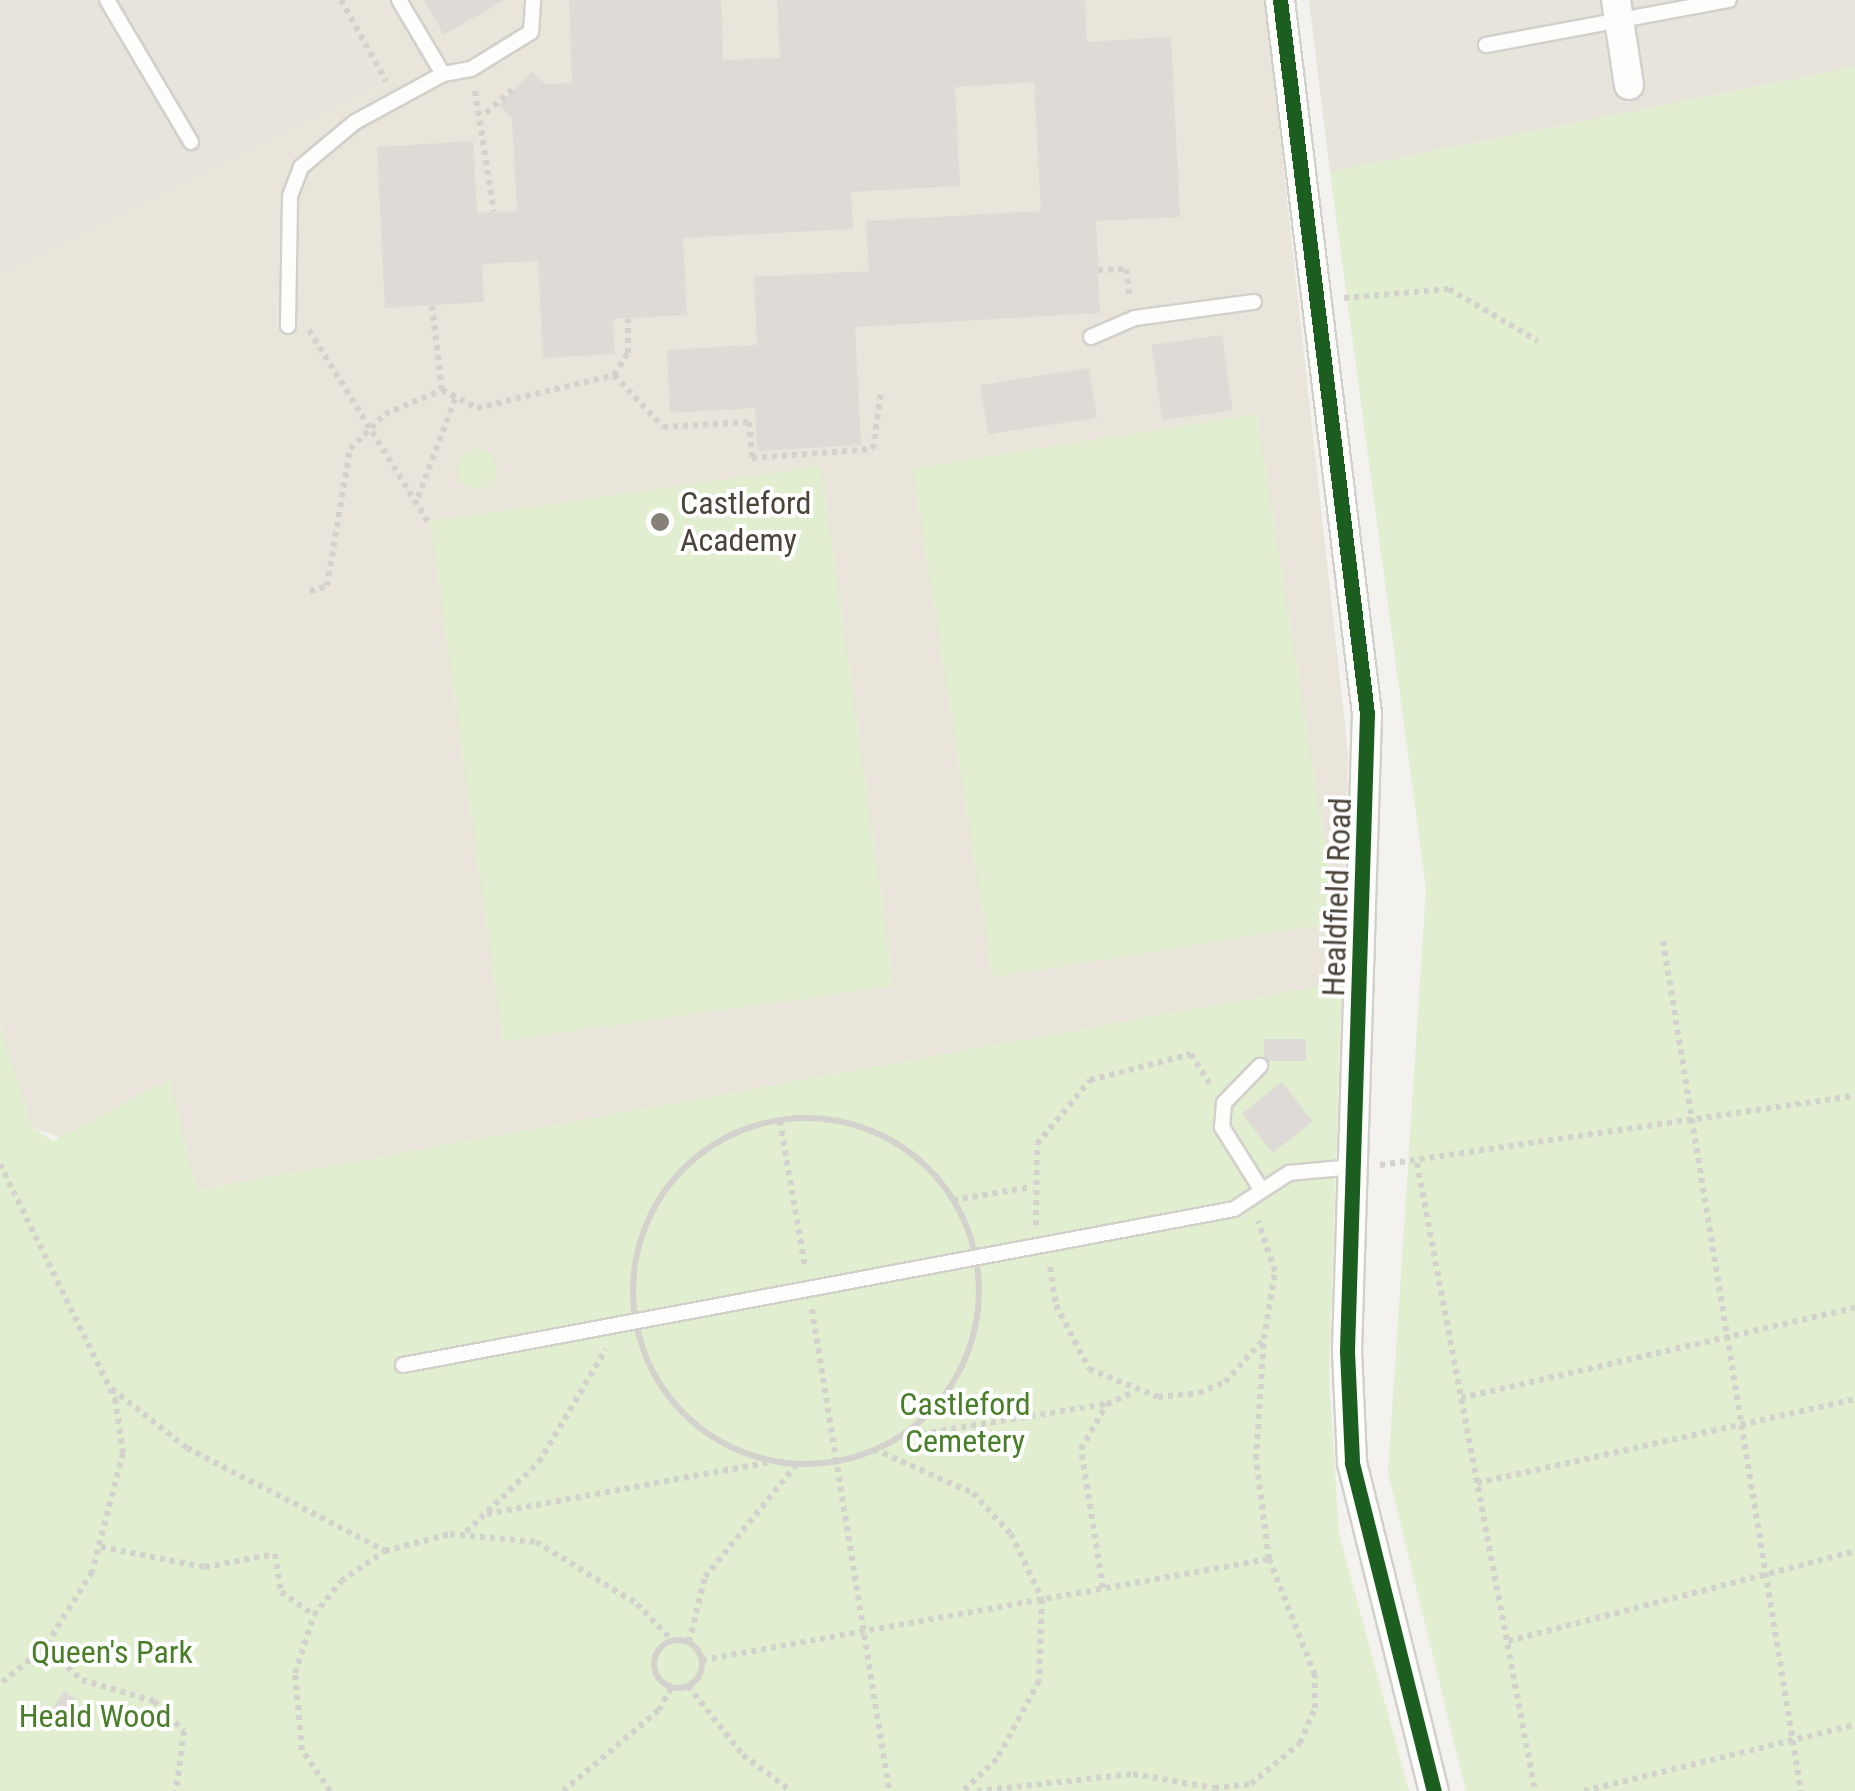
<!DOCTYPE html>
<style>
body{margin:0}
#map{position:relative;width:1855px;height:1791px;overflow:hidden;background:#f4f2ee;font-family:"Roboto Condensed",sans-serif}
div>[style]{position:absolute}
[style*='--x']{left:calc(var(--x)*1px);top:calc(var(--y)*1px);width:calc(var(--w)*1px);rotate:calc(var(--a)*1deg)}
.residential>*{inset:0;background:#e7e4dc}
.education>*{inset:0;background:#eae5da}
.green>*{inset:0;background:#e1eecf;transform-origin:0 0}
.round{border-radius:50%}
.building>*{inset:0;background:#dedbd6;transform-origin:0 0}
.path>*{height:6px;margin-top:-3px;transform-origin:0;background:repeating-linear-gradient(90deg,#d3d2cc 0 5px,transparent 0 10px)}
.path>.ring{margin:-3px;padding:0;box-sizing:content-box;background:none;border:6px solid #d3d2cc;border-radius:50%}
.roads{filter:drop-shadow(2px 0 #d2d0cb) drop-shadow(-2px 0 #d2d0cb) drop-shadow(0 2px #d2d0cb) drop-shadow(0 -2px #d2d0cb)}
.lane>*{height:14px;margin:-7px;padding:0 7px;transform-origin:7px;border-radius:7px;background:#fdfdfc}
.street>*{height:28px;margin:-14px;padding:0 14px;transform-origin:14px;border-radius:14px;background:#fdfdfc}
.cycleway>*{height:15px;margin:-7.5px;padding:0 7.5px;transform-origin:7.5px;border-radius:7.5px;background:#1b5e20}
.dots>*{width:28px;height:28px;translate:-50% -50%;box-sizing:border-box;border:5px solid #fff;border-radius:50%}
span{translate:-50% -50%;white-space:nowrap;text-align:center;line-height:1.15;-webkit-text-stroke:8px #fff;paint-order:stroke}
.poi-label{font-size:32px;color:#4b4439}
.left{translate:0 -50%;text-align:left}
.street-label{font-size:32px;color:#4b4439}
.park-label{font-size:32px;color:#4a7f2a}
</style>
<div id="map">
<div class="residential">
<div style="clip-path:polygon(0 0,333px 0,381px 84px,0 276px)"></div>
<div style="clip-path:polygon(1309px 0,1855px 0,1855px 67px,1330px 172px)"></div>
</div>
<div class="education">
<div style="clip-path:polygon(333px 0,1265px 0,1348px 753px,1342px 982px,197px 1190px,32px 1127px,0 1025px,0 276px,380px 84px)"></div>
</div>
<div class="green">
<div style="clip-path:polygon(1855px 67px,1855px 1791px,1466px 1791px,1388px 1473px,1426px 889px,1330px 172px)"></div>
<div style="left:1257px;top:414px;width:515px;height:349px;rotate:81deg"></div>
<div class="round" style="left:457px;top:449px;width:40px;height:40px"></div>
<div style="left:821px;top:466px;width:525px;height:395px;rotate:82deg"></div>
<div style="clip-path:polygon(1342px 982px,1329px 1376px,1339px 1534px,1409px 1791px,0 1791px,0 1025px,32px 1127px,53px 1141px,170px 1079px,197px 1190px)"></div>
</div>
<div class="building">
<div style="clip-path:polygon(424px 0,504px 0,444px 35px)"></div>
<div style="clip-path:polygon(569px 0,721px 0,723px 60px,780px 58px,777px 0,1085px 0,1087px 42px,1171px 37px,1180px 217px,1096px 221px,1100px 313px,855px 327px,861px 445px,757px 451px,755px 408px,670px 413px,667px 350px,757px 345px,754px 277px,869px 271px,866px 221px,1041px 211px,1034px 82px,955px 87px,960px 186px,851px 192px,853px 229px,683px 238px,687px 315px,613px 319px,615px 354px,543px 358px,538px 261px,482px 264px,484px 302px,385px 308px,377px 147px,473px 141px,477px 213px,517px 211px,512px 118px,499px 105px,532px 71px,545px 84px,572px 83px)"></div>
<div style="left:1222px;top:335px;width:76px;height:71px;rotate:82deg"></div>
<div style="left:1089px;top:368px;width:50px;height:110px;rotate:81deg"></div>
<div style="left:1306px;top:1039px;width:22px;height:42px;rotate:90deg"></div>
<div style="left:1282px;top:1082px;width:50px;height:51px;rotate:52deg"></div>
<div style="left:64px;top:1691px;width:17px;height:36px;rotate:33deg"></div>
</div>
<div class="path">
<div style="--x:341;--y:0;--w:93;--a:60.9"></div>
<div style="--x:475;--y:91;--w:122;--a:81.1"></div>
<div style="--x:486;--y:113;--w:39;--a:-42"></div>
<div style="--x:1098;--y:270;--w:28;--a:-2"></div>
<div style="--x:1126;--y:269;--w:28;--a:82"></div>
<div style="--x:1344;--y:298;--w:105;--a:-4.9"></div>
<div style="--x:1449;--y:289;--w:103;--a:30.3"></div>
<div style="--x:309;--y:330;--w:229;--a:58.2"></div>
<div style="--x:614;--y:375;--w:26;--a:-58"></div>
<div style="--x:628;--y:353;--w:34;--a:-90"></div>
<div style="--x:442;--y:390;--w:39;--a:27"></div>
<div style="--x:477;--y:408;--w:141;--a:-13.5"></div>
<div style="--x:614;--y:375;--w:71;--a:46.7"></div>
<div style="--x:663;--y:427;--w:86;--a:-3.3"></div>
<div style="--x:749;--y:422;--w:36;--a:85"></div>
<div style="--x:752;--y:458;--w:121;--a:-4.3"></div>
<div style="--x:873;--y:449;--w:59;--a:-82.1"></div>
<div style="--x:418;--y:497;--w:105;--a:-69.3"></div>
<div style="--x:310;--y:591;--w:18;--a:-16"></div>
<div style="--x:327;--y:586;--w:139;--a:-80.5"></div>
<div style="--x:350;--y:449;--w:49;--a:-45"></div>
<div style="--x:385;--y:414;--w:62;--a:-22.8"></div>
<div style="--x:442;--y:390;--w:85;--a:-96.8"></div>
<div style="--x:1663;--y:941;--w:861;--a:80.78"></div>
<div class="ring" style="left:633px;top:1118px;width:340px;height:340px"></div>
<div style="--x:780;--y:1121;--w:148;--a:80.3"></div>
<div style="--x:1417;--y:1163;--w:639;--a:79.36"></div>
<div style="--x:0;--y:1164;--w:262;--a:63.9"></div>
<div style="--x:115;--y:1399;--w:55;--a:81.6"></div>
<div style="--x:123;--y:1453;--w:123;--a:104.6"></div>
<div style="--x:92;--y:1572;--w:89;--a:122.1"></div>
<div style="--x:45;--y:1647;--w:58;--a:140.6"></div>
<div style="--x:1380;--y:1165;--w:480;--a:-8.3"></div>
<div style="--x:953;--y:1200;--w:80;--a:-9.3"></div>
<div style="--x:1036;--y:1225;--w:81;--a:-89.3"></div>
<div style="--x:1037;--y:1144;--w:83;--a:-50.4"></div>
<div style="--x:1090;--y:1080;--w:104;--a:-14.4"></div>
<div style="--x:1191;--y:1054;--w:36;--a:58"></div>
<div style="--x:1050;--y:1267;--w:38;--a:81"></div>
<div style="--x:1056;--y:1305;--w:72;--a:62.7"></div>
<div style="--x:1089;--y:1369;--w:74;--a:22.1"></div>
<div style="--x:1158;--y:1397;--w:41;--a:-5.6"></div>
<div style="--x:1199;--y:1393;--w:28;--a:-23"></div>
<div style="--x:1225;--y:1382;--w:58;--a:-47.8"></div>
<div style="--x:1264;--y:1339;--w:69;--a:-80.8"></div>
<div style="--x:1275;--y:1271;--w:53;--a:-108.8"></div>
<div style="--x:812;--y:1309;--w:488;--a:80.9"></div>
<div style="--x:112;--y:1389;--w:95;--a:38.2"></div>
<div style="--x:187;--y:1448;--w:222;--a:27.4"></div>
<div style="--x:1461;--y:1398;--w:404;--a:-12.9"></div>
<div style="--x:902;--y:1437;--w:207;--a:-9.2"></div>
<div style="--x:874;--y:1449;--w:108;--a:24"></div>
<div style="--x:973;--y:1493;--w:56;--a:47.2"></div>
<div style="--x:1011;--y:1534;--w:72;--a:64.5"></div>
<div style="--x:1042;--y:1599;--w:82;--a:92.1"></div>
<div style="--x:1039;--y:1681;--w:89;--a:118.3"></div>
<div style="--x:997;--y:1759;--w:47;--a:136.7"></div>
<div style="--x:1477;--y:1483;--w:387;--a:-12.5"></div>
<div style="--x:487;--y:1514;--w:289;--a:-10.4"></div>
<div style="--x:466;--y:1532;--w:101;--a:-43.8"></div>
<div style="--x:539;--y:1462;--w:131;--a:-59.3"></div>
<div style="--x:101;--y:1547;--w:106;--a:10.9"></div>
<div style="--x:205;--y:1567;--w:71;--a:-10.5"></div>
<div style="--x:275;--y:1554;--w:38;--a:81"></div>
<div style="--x:281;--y:1592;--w:40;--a:34.9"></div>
<div style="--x:1103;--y:1588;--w:141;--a:-99"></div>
<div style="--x:1081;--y:1449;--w:52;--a:-60"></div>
<div style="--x:1107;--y:1404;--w:30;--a:-24"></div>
<div class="ring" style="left:654px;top:1640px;width:42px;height:42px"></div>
<div style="--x:1508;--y:1641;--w:358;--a:-14.5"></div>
<div style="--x:689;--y:1642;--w:67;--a:-76.2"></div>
<div style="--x:705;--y:1577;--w:144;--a:-50.9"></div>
<div style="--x:45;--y:1647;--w:50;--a:41.7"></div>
<div style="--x:82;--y:1680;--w:75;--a:16.3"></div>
<div style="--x:154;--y:1701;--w:42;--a:45"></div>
<div style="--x:184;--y:1731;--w:61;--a:97.6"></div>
<div style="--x:702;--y:1660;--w:576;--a:-10.1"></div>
<div style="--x:688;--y:1686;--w:88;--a:51.4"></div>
<div style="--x:743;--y:1755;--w:60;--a:36.9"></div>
<div style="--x:330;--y:1791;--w:50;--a:-124.3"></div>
<div style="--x:302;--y:1750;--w:77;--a:-95.2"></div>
<div style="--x:295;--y:1673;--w:61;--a:-71.9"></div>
<div style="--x:314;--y:1615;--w:43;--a:-51.5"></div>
<div style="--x:341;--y:1581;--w:53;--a:-34.3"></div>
<div style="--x:385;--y:1551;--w:67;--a:-14.7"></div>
<div style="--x:450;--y:1534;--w:86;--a:5.3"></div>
<div style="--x:536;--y:1542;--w:119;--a:31.5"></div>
<div style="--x:637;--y:1604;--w:50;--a:45.8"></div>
<div style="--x:563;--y:1791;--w:126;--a:-40.2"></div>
<div style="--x:659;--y:1710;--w:26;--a:-61"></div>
<div style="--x:977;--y:1791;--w:157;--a:-6.2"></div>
<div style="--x:1133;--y:1774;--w:82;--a:9.8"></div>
<div style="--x:1214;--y:1788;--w:37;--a:-6"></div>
<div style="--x:1251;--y:1784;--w:64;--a:-39.9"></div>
<div style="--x:1300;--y:1743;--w:38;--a:-67"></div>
<div style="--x:1315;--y:1708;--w:33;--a:-90"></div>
<div style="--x:1315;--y:1675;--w:125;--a:-111.6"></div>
<div style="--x:1269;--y:1559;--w:101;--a:-97.4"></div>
<div style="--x:1256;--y:1459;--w:120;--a:-86.2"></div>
<div style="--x:1584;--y:1791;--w:279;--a:-13.7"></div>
</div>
<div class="roads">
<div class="lane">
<div style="--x:107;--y:0;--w:165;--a:59.4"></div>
<div style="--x:399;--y:0;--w:86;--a:59.3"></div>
<div style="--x:443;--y:74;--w:28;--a:-10"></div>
<div style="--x:471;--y:69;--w:70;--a:-31.7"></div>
<div style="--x:531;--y:32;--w:32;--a:-86"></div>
<div style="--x:1486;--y:45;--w:247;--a:-10.5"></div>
<div style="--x:288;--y:326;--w:130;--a:-89.1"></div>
<div style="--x:290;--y:196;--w:31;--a:-69"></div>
<div style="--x:301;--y:167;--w:70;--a:-39.8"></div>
<div style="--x:355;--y:122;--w:100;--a:-28.6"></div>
<div style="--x:1091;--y:337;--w:48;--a:-23.4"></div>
<div style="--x:1135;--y:318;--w:120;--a:-7.7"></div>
<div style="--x:1259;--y:1186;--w:70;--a:-122.1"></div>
<div style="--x:1222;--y:1127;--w:24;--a:-85"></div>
<div style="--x:1224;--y:1103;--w:52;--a:-45.8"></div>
<div style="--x:403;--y:1365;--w:846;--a:-10.63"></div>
<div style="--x:1234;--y:1209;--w:66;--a:-33.2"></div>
<div style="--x:1289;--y:1173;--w:64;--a:-5.4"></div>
</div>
<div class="street">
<div style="--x:1280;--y:0;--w:719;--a:83.05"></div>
<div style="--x:1367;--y:714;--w:637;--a:91.8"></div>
<div style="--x:1347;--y:1351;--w:112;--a:87.4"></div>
<div style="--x:1352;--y:1463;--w:338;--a:76"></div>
<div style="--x:1616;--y:0;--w:86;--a:81.3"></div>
</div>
</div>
<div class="cycleway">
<div style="--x:1280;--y:0;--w:719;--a:83.05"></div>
<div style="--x:1367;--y:714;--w:637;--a:91.8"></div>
<div style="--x:1347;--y:1351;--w:112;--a:87.4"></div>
<div style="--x:1352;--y:1463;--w:338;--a:76"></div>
</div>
<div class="dots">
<div style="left:660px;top:522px;background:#868178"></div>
</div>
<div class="poi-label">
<span class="left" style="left:680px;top:522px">Castleford<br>Academy</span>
</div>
<div class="street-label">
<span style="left:1337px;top:897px;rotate:-88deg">Healdfield Road</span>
</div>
<div class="park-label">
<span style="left:965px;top:1423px">Castleford<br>Cemetery</span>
<span style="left:112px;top:1652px">Queen's Park</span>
<span style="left:95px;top:1716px">Heald Wood</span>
</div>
</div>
